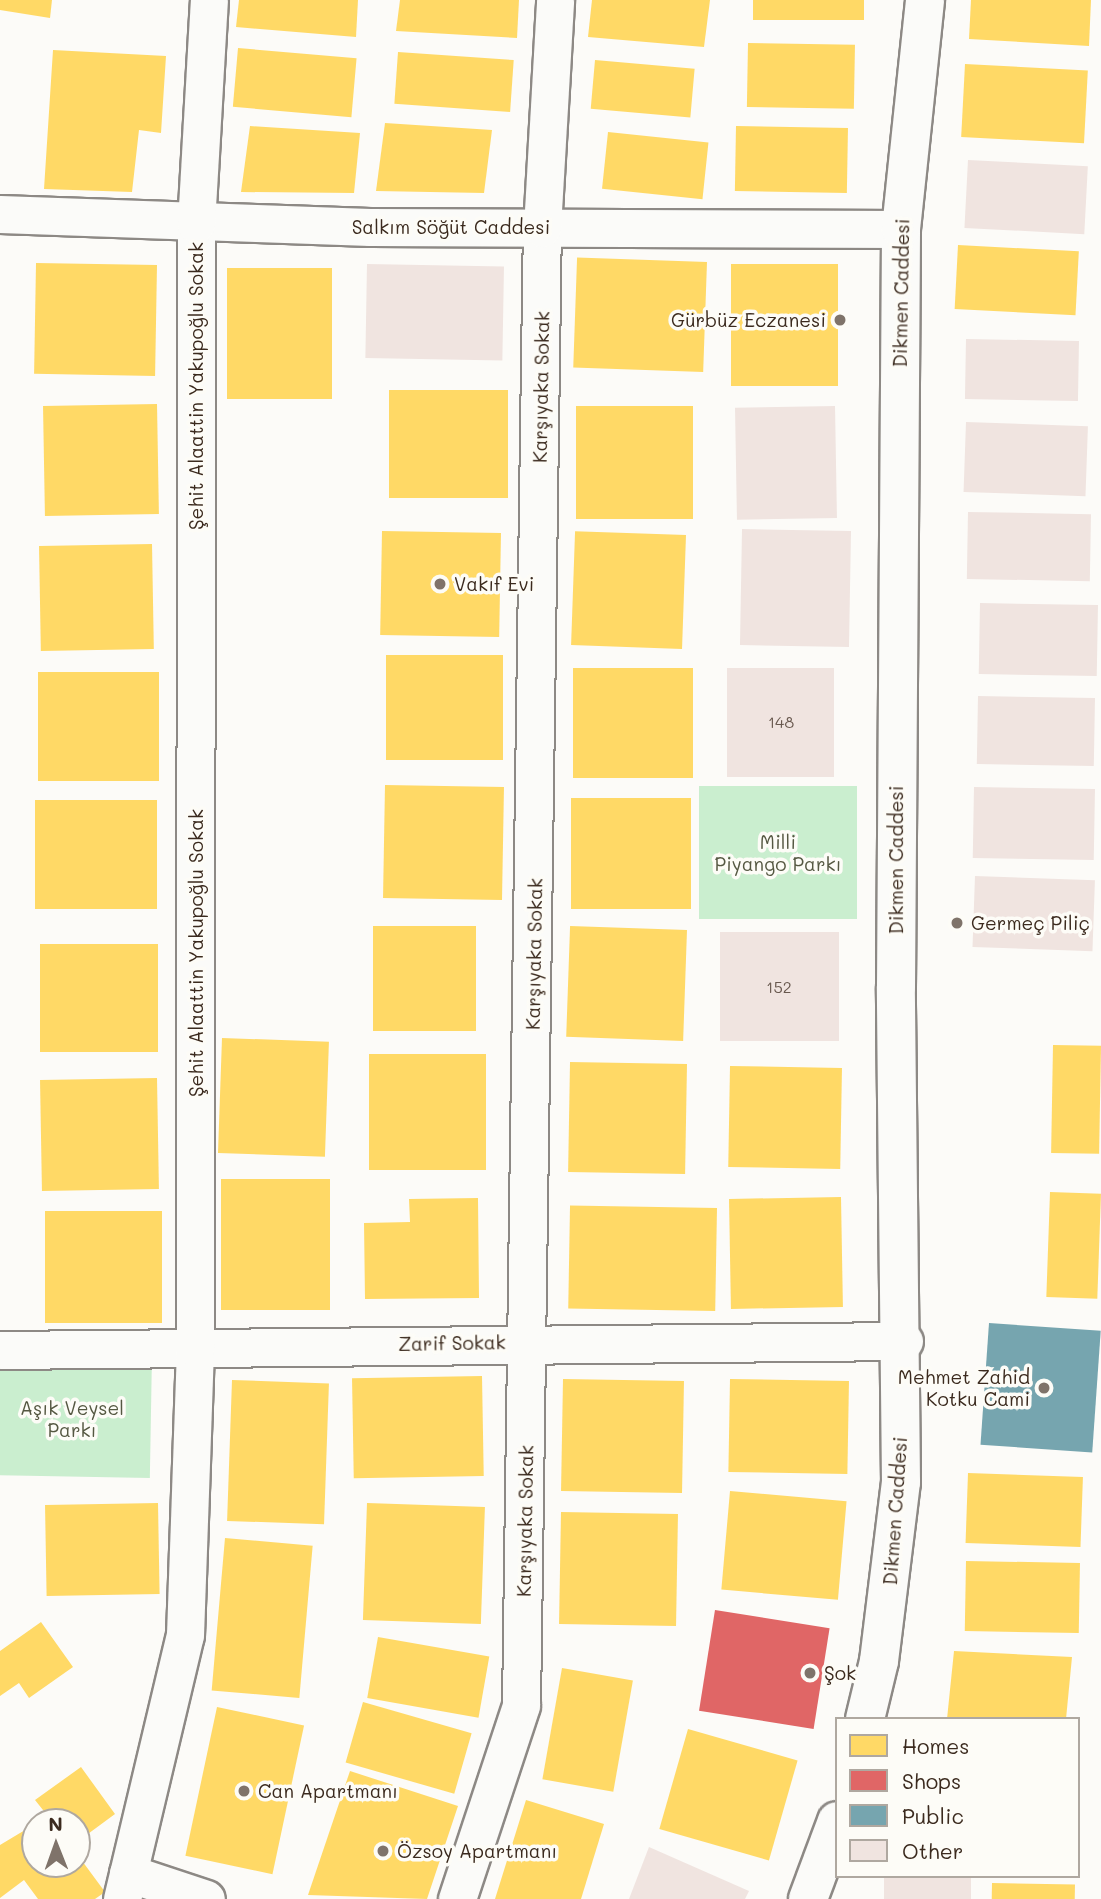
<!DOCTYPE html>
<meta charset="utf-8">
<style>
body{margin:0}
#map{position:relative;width:1101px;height:1899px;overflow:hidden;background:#fcfbf8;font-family:Mali,sans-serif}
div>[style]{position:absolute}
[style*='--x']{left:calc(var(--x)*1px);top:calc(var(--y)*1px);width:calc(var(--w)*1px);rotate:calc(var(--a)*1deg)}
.green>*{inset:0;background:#caeecf;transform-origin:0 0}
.homes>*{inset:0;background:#ffd966;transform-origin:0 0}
.shops>*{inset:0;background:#e06666;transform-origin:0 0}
.public>*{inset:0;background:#76a5af;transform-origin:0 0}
.building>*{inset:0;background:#f0e4e0;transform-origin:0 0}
.roads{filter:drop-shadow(2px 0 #8d8985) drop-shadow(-2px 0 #8d8985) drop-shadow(0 2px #8d8985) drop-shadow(0 -2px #8d8985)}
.minor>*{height:37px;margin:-18.5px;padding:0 18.5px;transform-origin:18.5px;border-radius:18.5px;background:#fbfbf9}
.major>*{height:38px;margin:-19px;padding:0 19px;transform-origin:19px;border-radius:19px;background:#fbfbf9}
.dots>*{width:19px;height:19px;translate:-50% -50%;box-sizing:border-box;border:4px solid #fdfcf7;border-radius:50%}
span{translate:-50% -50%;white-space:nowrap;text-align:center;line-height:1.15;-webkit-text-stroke:7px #fdfcf7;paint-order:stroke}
.number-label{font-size:16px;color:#68584e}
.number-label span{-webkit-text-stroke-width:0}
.street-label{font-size:19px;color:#3b2a1e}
.poi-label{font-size:19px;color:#3b2a1e}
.right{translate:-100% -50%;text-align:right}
.left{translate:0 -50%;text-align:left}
.park-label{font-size:19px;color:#555842}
.legend{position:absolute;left:835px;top:1717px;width:245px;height:161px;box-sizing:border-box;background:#fdfcf7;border:2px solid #afa8a0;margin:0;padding:9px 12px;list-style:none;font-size:21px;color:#3b2a1e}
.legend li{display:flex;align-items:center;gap:14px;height:35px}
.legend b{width:35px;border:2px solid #afa8a0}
.north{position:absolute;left:21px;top:1808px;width:70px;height:70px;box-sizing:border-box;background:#fdfcf7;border:2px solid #afa8a0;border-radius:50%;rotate:359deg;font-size:19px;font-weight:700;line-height:28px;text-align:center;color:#3b2a1e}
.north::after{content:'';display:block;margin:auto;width:24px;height:32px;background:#7f736a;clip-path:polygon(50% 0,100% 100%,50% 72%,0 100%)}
</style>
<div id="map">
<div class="green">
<div style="left:857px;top:786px;width:133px;height:158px;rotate:90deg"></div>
<div style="left:152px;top:1354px;width:124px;height:152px;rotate:91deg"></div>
</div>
<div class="homes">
<div style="clip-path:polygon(0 0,52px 0,50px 18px,0 10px)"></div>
<div style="clip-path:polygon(239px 0,358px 0,356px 37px,236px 27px)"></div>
<div style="clip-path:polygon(400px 0,519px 0,517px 38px,396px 31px)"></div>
<div style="clip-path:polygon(592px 0,710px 0,704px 47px,588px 37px)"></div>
<div style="left:753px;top:0;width:111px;height:20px"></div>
<div style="clip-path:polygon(971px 0,1091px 0,1089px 46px,969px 39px)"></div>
<div style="left:748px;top:43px;width:107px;height:64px;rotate:1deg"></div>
<div style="left:238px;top:48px;width:119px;height:59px;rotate:5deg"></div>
<div style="clip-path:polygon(53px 50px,166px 56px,161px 133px,139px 130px,132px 192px,44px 189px)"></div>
<div style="left:398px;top:52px;width:116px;height:52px;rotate:4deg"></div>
<div style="left:595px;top:60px;width:100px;height:49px;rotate:5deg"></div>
<div style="left:965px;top:64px;width:123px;height:73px;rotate:3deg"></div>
<div style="clip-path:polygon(385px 123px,492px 130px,484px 193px,376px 191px)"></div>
<div style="clip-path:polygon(250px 126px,360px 133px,354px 193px,241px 192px)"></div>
<div style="left:736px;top:126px;width:112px;height:65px;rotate:1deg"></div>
<div style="left:608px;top:132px;width:101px;height:57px;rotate:6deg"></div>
<div style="left:958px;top:245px;width:121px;height:64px;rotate:3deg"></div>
<div style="left:707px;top:262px;width:110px;height:130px;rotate:92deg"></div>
<div style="left:731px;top:264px;width:107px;height:122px"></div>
<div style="left:157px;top:265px;width:111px;height:121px;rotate:91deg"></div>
<div style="left:227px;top:268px;width:105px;height:131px"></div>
<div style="left:508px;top:390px;width:108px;height:119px;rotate:90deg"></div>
<div style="left:157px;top:404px;width:110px;height:114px;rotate:89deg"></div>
<div style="left:576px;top:406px;width:117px;height:113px"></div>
<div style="left:382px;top:531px;width:119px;height:104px;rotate:1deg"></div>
<div style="left:686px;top:535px;width:114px;height:111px;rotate:92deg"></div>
<div style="left:152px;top:544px;width:105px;height:113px;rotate:89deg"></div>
<div style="left:386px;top:655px;width:117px;height:105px"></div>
<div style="left:573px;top:668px;width:120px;height:110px"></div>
<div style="left:38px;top:672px;width:121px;height:109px"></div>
<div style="left:385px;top:785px;width:119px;height:113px;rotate:1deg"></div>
<div style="left:571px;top:798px;width:120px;height:111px"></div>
<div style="left:35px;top:800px;width:122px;height:109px"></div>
<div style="left:373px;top:926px;width:103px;height:105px"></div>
<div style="left:687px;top:930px;width:111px;height:117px;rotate:92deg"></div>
<div style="left:40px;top:944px;width:118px;height:108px"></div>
<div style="left:222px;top:1038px;width:107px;height:115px;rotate:2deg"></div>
<div style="left:1053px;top:1045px;width:48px;height:108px;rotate:1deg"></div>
<div style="left:486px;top:1054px;width:116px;height:117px;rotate:90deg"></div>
<div style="left:687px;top:1064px;width:110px;height:117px;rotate:91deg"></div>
<div style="left:730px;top:1066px;width:112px;height:101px;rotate:1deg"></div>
<div style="left:157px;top:1078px;width:111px;height:117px;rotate:89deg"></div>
<div style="left:330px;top:1179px;width:131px;height:109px;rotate:90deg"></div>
<div style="left:1050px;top:1192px;width:51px;height:105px;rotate:2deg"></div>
<div style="left:841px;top:1197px;width:110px;height:112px;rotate:89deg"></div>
<div style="clip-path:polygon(478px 1198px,479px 1298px,365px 1299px,364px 1223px,410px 1222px,409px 1199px)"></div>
<div style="left:717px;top:1208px;width:103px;height:147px;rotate:91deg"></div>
<div style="left:162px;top:1211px;width:112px;height:117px;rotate:90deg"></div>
<div style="left:482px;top:1376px;width:100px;height:130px;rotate:89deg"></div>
<div style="left:563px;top:1379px;width:121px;height:112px;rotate:1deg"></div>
<div style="left:730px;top:1379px;width:119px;height:93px;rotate:1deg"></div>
<div style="left:232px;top:1380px;width:97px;height:141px;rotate:2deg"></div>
<div style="left:968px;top:1473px;width:115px;height:70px;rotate:2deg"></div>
<div style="left:730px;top:1491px;width:117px;height:99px;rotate:5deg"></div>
<div style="left:158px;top:1503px;width:91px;height:113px;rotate:89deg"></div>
<div style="left:367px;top:1503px;width:118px;height:117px;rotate:2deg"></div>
<div style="left:561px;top:1512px;width:117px;height:112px;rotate:1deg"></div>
<div style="left:225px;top:1538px;width:88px;height:153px;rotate:5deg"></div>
<div style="left:966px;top:1561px;width:114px;height:70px;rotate:1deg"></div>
<div style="clip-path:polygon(41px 1622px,73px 1667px,29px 1698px,19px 1683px,0 1696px,0 1651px)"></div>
<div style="left:378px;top:1637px;width:113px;height:62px;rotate:10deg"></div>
<div style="clip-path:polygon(954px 1651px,1072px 1657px,1066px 1719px,947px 1719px)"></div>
<div style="left:562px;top:1668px;width:72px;height:113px;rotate:10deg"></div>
<div style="left:363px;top:1702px;width:113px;height:63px;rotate:16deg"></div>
<div style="left:217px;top:1707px;width:89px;height:152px;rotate:12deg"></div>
<div style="left:688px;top:1729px;width:114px;height:104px;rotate:16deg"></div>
<div style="clip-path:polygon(81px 1767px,115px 1814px,77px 1842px,77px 1822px,37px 1822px,47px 1815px,35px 1800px)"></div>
<div style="clip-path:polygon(350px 1771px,458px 1806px,427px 1899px,308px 1895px)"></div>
<div style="clip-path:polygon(526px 1800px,604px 1824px,581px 1899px,495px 1899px)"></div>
<div style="clip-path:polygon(35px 1824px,35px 1864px,77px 1864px,77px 1854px,105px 1892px,95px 1899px,38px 1899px,24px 1880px,0 1898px,0 1845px)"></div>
<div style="left:992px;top:1883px;width:83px;height:16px;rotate:1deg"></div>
</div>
<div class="shops">
<div style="left:715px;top:1610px;width:116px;height:102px;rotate:9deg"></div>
</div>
<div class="public">
<div style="left:989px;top:1323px;width:112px;height:122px;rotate:4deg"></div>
</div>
<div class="building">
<div style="left:968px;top:160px;width:120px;height:68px;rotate:3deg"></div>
<div style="left:367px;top:264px;width:137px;height:94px;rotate:1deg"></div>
<div style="left:966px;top:339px;width:113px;height:60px;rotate:1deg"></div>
<div style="left:835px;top:406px;width:112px;height:100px;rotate:89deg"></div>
<div style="left:966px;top:422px;width:122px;height:70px;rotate:2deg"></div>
<div style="left:968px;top:512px;width:123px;height:67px;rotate:1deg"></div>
<div style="left:851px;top:531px;width:116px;height:109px;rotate:91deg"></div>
<div style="left:980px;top:603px;width:118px;height:71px;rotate:1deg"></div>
<div style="left:727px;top:668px;width:107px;height:109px"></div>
<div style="left:978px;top:696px;width:117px;height:68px;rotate:1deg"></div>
<div style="left:974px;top:787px;width:121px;height:71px;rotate:1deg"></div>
<div style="left:975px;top:876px;width:120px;height:71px;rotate:2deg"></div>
<div style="left:720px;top:932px;width:119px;height:109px"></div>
<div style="clip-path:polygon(649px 1847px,749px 1891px,745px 1899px,629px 1899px)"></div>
<div style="left:884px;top:1876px;width:87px;height:23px"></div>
</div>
<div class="roads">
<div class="minor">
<div style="--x:0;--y:214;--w:370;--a:2"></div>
<div style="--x:370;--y:227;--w:531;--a:0.22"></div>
<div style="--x:0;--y:1350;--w:904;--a:-0.57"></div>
<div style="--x:128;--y:1873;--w:82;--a:18.4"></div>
<div style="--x:122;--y:1899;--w:271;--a:-76.6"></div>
<div style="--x:185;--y:1635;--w:288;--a:-88"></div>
<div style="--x:195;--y:1347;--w:1123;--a:-89.95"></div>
<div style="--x:196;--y:224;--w:224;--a:-86.7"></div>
<div style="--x:457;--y:1899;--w:204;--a:-71.7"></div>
<div style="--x:521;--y:1705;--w:1477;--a:-89.19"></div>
<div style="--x:542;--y:228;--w:228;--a:-86.7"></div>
</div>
<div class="major">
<div style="--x:865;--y:1719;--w:60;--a:-76.4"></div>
<div style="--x:879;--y:1661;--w:180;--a:-83"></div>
<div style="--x:901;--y:1482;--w:495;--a:-90.6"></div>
<div style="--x:896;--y:987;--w:758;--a:-89.62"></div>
<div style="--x:901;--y:229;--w:230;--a:-84"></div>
<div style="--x:808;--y:1899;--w:83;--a:-69.6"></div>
</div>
</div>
<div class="dots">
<div style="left:840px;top:320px;background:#7f736a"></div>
<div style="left:440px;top:584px;background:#7f736a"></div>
<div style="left:957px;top:923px;background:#7f736a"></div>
<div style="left:1044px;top:1388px;background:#7f736a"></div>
<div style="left:810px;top:1673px;background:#7f736a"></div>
<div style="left:244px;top:1791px;background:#7f736a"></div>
<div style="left:383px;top:1851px;background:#7f736a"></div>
</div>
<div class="number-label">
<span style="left:781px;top:722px">148</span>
<span style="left:779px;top:987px">152</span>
</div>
<div class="street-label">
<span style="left:451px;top:227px">Salkım Söğüt Caddesi</span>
<span style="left:901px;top:293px;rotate:-89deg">Dikmen Caddesi</span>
<span style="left:196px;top:386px;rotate:-90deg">Şehit Alaattin Yakupoğlu Sokak</span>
<span style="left:541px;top:387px;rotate:-89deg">Karşıyaka Sokak</span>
<span style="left:896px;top:860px;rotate:-90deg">Dikmen Caddesi</span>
<span style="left:196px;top:953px;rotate:-90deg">Şehit Alaattin Yakupoğlu Sokak</span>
<span style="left:534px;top:954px;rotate:-89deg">Karşıyaka Sokak</span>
<span style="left:452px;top:1343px;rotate:-1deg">Zarif Sokak</span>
<span style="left:895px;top:1511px;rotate:-86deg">Dikmen Caddesi</span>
<span style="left:525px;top:1521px;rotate:-89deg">Karşıyaka Sokak</span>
</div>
<div class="poi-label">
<span class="right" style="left:826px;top:320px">Gürbüz Eczanesi</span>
<span class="left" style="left:454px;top:584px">Vakıf Evi</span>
<span class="left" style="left:971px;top:923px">Germeç Piliç</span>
<span class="right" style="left:1030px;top:1388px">Mehmet Zahid<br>Kotku Cami</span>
<span class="left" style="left:824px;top:1673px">Şok</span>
<span class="left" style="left:258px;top:1791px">Can Apartmanı</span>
<span class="left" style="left:397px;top:1851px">Özsoy Apartmanı</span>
</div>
<div class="park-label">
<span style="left:778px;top:853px">Milli<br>Piyango Parkı</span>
<span style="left:72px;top:1419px">Aşık Veysel<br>Parkı</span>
</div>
<ul class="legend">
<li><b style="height:19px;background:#ffd966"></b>Homes</li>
<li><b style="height:19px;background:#e06666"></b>Shops</li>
<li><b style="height:19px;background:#76a5af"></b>Public</li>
<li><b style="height:19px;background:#f0e4e0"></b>Other</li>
</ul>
<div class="north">N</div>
</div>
